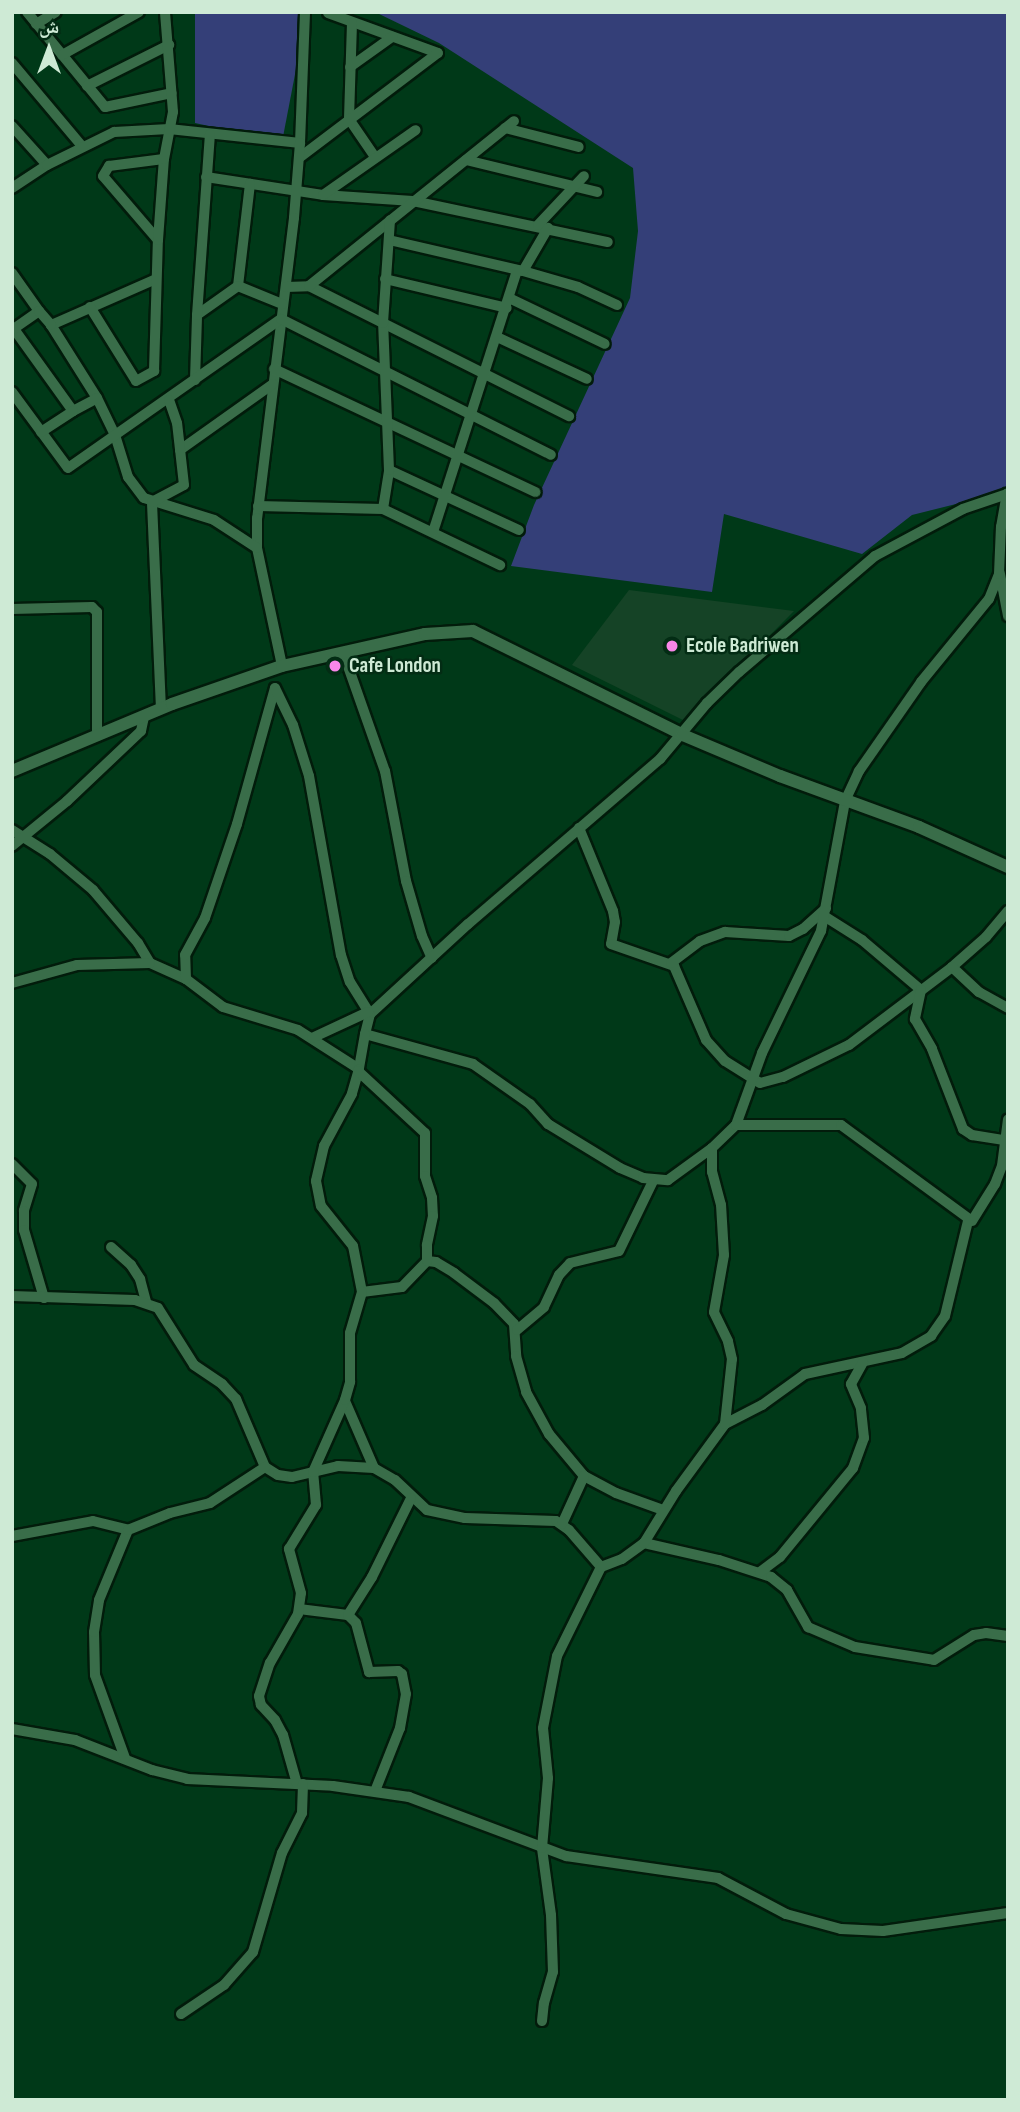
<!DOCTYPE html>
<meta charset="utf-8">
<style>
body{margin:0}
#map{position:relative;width:1020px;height:2112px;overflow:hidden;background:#003918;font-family:"Sofia Sans Condensed","Noto Naskh Arabic",sans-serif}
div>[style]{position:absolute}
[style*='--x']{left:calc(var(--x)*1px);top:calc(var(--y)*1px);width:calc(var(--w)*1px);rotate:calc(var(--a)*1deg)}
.built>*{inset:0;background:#154326}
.green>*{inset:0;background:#343f78}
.roads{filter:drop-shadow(2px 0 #021c0b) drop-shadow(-2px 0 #021c0b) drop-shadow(0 2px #021c0b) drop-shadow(0 -2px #021c0b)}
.minor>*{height:10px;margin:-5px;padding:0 5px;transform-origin:5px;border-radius:5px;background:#396d49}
.tertiary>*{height:12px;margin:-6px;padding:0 6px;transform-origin:6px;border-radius:6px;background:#396d49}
.dots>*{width:19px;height:19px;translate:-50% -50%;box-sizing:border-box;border:4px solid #032c14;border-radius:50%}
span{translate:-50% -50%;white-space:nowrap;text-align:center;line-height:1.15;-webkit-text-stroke:5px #032c14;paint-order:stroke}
.poi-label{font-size:21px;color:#ceead5;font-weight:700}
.left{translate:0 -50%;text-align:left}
.frame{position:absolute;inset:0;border:14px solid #ceead5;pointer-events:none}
.north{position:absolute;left:14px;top:14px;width:70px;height:70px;-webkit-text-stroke:5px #032c14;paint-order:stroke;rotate:0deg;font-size:19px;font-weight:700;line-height:28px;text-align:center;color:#ceead5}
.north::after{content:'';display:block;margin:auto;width:24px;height:32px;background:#ceead5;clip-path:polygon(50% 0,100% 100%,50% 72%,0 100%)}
</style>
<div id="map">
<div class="built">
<div style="clip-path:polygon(629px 590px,794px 611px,685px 721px,572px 665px)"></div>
</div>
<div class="green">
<div style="clip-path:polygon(195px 12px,307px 12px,282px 142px,195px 123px)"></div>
<div style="clip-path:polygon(375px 12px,1008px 12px,1008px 491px,912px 515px,862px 554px,724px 514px,712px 592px,511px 566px,534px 505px,630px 298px,638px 231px,633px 168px,439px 43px)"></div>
</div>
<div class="roads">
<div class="minor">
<div style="--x:27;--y:12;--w:123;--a:50.6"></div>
<div style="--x:105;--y:107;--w:68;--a:-11.8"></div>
<div style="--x:328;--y:13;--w:117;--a:20"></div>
<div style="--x:352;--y:23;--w:96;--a:91.8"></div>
<div style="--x:349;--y:119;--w:46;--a:55.6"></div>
<div style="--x:36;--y:24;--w:23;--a:-31"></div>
<div style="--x:62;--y:55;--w:88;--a:-29.2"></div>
<div style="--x:12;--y:63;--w:109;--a:49.9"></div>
<div style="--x:350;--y:67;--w:52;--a:-35.5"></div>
<div style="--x:87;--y:86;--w:92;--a:-26.6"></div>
<div style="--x:12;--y:126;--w:52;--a:48.1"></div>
<div style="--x:505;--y:128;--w:76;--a:14.4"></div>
<div style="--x:300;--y:143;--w:131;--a:-87.8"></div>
<div style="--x:299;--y:158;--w:174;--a:-37.1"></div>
<div style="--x:466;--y:160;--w:135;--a:13.7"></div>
<div style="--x:206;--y:177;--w:118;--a:8.7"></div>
<div style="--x:323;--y:195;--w:90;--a:3.8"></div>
<div style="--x:413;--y:201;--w:199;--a:11.9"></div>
<div style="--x:12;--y:188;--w:42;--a:-33.3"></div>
<div style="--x:47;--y:165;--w:75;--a:-26.2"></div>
<div style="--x:114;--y:132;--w:55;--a:-3.1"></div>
<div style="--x:169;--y:129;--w:132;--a:6.1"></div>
<div style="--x:300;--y:143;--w:75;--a:94.6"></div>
<div style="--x:294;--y:218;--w:302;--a:97"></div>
<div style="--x:257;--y:518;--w:30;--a:90"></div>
<div style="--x:257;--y:548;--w:121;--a:78"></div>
<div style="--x:323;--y:195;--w:113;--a:-35"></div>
<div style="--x:538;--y:225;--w:67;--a:-46.8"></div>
<div style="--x:158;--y:240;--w:84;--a:-130.7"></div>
<div style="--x:103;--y:176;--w:12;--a:-59"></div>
<div style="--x:109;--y:166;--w:55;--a:-7.3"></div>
<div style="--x:389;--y:240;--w:138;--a:13"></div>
<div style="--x:523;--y:271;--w:57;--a:16.2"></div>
<div style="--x:578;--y:287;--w:43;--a:24.8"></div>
<div style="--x:523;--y:271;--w:50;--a:-59.8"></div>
<div style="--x:12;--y:273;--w:47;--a:54.6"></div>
<div style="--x:156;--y:279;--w:115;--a:156.3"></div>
<div style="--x:51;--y:325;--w:86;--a:57.8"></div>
<div style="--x:97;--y:398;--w:41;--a:64.1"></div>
<div style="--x:115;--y:435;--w:44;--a:72.8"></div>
<div style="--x:128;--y:477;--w:26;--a:53"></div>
<div style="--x:144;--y:498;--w:73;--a:17.4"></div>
<div style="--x:214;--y:520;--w:51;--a:33.1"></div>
<div style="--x:385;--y:279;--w:125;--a:13.4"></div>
<div style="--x:238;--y:286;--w:103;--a:-83.3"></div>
<div style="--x:309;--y:286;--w:291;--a:26.6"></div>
<div style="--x:286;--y:287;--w:23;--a:-2"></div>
<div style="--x:309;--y:286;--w:263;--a:-38.8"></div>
<div style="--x:509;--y:298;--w:106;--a:25.6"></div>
<div style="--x:90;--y:307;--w:87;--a:58.1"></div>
<div style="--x:136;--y:381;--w:21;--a:-29"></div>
<div style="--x:154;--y:371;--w:131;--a:-88.3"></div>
<div style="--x:158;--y:240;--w:81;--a:-85.8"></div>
<div style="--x:164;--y:159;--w:48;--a:-79.2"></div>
<div style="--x:173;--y:112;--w:100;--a:-94.6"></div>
<div style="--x:197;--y:315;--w:50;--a:-35.3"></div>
<div style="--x:238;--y:286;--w:48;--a:22.2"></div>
<div style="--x:14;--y:329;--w:101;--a:54.3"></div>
<div style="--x:73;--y:411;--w:27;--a:-28"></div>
<div style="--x:12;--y:330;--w:33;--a:-35"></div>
<div style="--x:39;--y:311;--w:18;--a:49"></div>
<div style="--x:497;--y:337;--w:99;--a:25"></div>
<div style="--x:274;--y:369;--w:289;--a:25.2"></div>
<div style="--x:195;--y:380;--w:65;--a:-88.2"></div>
<div style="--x:197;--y:315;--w:181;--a:-85.9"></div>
<div style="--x:12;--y:392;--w:94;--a:53.6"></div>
<div style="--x:68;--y:468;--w:260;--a:-35"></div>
<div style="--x:281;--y:319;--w:302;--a:26.7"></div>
<div style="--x:41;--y:432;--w:38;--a:-33"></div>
<div style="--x:180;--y:450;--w:114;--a:-35.4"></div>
<div style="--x:389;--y:470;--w:143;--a:24.8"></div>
<div style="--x:258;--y:506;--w:125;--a:1.4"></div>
<div style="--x:383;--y:509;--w:130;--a:25.6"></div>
<div style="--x:383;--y:509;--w:39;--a:-81"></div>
<div style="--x:389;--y:470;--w:147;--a:-92.3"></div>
<div style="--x:383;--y:323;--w:103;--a:-86.1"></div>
<div style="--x:433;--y:532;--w:275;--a:-72.2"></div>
<div style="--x:1000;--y:574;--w:43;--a:79.2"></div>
<div style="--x:12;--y:609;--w:80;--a:-1.4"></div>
<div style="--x:92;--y:607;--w:7;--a:45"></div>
<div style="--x:97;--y:612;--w:124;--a:90"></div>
<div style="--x:343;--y:652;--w:126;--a:70.6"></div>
<div style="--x:385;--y:771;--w:112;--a:79.2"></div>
<div style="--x:406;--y:881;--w:57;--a:73.8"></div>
<div style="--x:422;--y:936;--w:24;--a:66"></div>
<div style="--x:161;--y:709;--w:207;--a:-92.5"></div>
<div style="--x:152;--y:502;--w:36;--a:-28"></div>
<div style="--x:184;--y:485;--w:62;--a:-96.4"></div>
<div style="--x:177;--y:423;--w:24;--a:-109"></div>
<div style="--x:579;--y:828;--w:90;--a:67.7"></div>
<div style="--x:613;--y:911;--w:11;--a:80"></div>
<div style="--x:615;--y:922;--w:22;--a:100"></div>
<div style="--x:611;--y:944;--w:67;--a:19.2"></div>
<div style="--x:674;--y:966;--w:81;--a:66.6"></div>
<div style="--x:706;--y:1040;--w:28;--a:48"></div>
<div style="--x:725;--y:1061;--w:41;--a:32.2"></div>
<div style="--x:760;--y:1083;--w:24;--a:-15"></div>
<div style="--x:783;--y:1077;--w:73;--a:-25.9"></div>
<div style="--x:849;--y:1045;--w:129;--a:-37.1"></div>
<div style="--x:952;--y:967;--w:45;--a:-41.4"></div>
<div style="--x:986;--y:937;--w:34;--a:-50"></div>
<div style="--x:12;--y:830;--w:45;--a:32.3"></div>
<div style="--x:50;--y:854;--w:56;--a:39.9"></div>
<div style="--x:93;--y:890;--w:70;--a:49.7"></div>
<div style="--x:138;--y:943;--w:23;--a:59"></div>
<div style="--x:150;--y:963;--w:39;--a:24"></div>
<div style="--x:186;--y:979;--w:46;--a:37.1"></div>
<div style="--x:223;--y:1007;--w:78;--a:17"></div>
<div style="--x:298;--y:1030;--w:72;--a:32.6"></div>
<div style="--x:12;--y:846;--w:71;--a:-39.3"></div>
<div style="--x:67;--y:801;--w:102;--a:-43.4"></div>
<div style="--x:141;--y:731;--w:14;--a:-78"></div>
<div style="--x:824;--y:916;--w:45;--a:32.3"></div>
<div style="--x:862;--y:940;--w:77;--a:40.3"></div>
<div style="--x:921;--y:990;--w:30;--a:102"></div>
<div style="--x:915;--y:1019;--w:34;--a:60"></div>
<div style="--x:932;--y:1049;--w:86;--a:68.8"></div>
<div style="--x:963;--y:1129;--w:11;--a:34"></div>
<div style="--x:972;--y:1135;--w:31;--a:9"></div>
<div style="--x:671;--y:963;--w:36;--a:-37"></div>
<div style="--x:700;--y:941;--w:27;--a:-20"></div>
<div style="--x:725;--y:932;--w:64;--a:3.6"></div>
<div style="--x:789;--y:936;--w:16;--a:-27"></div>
<div style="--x:803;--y:929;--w:31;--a:-42"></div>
<div style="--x:952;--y:967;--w:37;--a:43"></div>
<div style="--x:979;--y:992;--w:33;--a:29"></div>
<div style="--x:186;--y:979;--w:24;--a:-92"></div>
<div style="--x:185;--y:955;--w:42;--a:-61.6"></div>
<div style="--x:205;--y:918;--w:99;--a:-71.2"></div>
<div style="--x:237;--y:824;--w:141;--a:-74.4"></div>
<div style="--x:275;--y:688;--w:41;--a:64.1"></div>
<div style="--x:293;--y:725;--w:53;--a:72.6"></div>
<div style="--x:309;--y:776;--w:182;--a:79.9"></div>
<div style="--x:341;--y:955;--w:28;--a:72"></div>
<div style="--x:350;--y:982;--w:38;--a:58"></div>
<div style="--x:12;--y:983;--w:67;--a:-15.5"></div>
<div style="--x:77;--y:965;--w:73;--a:-1.6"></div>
<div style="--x:365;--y:1034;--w:112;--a:15.5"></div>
<div style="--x:473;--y:1064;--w:70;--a:35.1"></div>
<div style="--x:530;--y:1104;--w:27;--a:48"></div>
<div style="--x:548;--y:1124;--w:84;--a:31.4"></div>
<div style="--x:620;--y:1168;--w:25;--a:23"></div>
<div style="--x:643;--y:1178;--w:25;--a:5"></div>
<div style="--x:668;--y:1180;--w:54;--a:-36"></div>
<div style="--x:712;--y:1148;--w:33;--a:-44"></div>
<div style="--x:736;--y:1125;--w:77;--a:-70.1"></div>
<div style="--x:762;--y:1053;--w:136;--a:-64.2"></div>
<div style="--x:821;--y:931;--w:132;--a:-79.5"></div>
<div style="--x:845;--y:801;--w:33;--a:-65"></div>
<div style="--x:859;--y:771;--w:108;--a:-55.1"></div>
<div style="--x:921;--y:682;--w:107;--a:-50.7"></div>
<div style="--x:989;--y:599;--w:27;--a:-68"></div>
<div style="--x:999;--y:574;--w:47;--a:-87.6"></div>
<div style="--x:1001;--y:527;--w:34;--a:-80"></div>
<div style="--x:1007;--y:494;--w:46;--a:161.2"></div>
<div style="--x:963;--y:509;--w:100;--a:151.9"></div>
<div style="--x:875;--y:556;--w:179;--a:139.5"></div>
<div style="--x:739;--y:672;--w:45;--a:135.9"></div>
<div style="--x:707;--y:703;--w:73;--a:130"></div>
<div style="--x:660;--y:759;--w:253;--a:139.3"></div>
<div style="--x:468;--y:924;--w:133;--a:137.4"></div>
<div style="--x:370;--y:1014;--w:21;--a:104"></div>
<div style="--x:365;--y:1034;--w:36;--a:100"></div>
<div style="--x:359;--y:1069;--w:26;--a:106"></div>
<div style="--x:352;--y:1094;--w:59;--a:118.3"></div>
<div style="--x:324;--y:1146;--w:36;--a:103"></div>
<div style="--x:316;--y:1181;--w:25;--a:79"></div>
<div style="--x:321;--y:1206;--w:51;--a:51.3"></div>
<div style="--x:353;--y:1246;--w:47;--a:78.9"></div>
<div style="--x:362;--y:1292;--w:40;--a:-7.1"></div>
<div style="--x:402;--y:1287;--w:36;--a:-46"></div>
<div style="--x:427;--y:1261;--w:9;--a:6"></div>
<div style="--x:436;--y:1262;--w:21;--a:31"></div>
<div style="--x:454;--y:1273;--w:50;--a:36.9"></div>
<div style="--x:494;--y:1303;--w:29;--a:46"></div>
<div style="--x:514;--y:1324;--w:32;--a:86"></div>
<div style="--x:516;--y:1356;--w:37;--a:74"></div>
<div style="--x:526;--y:1392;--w:48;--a:61.3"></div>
<div style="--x:549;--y:1434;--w:55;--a:50.2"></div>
<div style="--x:584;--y:1476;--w:36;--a:28"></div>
<div style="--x:616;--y:1493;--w:50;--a:19.9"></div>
<div style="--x:312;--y:1038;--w:62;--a:-24.9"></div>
<div style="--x:358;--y:1071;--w:91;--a:42.8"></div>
<div style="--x:425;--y:1133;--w:43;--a:90"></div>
<div style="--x:425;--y:1176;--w:23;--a:72"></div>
<div style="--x:432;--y:1198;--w:18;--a:87"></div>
<div style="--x:433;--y:1216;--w:30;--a:102"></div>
<div style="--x:427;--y:1245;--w:16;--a:90"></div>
<div style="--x:736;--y:1125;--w:105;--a:0"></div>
<div style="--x:841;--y:1125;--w:162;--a:36.2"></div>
<div style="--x:972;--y:1221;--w:44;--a:-58.1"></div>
<div style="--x:995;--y:1184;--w:19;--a:-69"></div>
<div style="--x:1002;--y:1166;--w:47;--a:-82.7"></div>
<div style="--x:12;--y:1164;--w:28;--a:45"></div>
<div style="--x:32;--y:1184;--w:28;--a:107"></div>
<div style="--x:24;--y:1211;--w:19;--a:90"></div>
<div style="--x:24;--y:1230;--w:71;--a:73.6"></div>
<div style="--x:111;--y:1247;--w:27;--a:42"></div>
<div style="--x:131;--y:1265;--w:17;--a:57"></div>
<div style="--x:140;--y:1279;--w:24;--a:75"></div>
<div style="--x:12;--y:1296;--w:123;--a:1.9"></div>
<div style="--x:135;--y:1300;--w:24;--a:19"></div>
<div style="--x:158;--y:1308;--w:67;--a:57.7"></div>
<div style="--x:194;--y:1365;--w:34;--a:34"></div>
<div style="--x:222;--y:1384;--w:21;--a:47"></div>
<div style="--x:236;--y:1399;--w:74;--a:66.9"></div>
<div style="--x:265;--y:1467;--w:15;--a:32"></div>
<div style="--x:278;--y:1475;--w:14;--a:8"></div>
<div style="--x:292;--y:1477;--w:47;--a:-13.4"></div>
<div style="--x:338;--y:1466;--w:36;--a:3"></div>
<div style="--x:374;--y:1468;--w:24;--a:30"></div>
<div style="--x:395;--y:1480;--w:44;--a:43.2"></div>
<div style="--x:427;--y:1510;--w:39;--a:12"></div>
<div style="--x:465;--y:1518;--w:91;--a:1.9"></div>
<div style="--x:556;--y:1521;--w:16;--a:35"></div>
<div style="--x:569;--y:1530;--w:49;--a:49.1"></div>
<div style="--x:517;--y:1330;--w:35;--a:-40"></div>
<div style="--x:544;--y:1307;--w:35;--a:-65"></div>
<div style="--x:559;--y:1275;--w:16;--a:-47"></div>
<div style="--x:570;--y:1263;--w:50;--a:-13.8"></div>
<div style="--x:619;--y:1251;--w:78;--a:-64.1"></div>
<div style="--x:345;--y:1401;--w:73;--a:66.6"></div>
<div style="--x:725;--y:1424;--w:42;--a:-27.2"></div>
<div style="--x:762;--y:1405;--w:53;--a:-35.8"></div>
<div style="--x:805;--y:1374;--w:99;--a:-12.2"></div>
<div style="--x:902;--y:1353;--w:34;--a:-30"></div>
<div style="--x:931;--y:1336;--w:24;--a:-55"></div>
<div style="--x:945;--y:1316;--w:98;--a:-76.4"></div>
<div style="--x:562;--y:1524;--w:53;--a:-65.4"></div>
<div style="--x:12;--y:1536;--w:82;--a:-10.5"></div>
<div style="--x:93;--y:1521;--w:36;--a:14"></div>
<div style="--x:644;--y:1543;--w:77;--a:12.8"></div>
<div style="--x:719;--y:1560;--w:55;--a:18.1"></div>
<div style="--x:771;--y:1577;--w:21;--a:39"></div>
<div style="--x:787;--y:1590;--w:43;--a:60.4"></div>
<div style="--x:808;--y:1627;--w:51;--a:23.1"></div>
<div style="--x:855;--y:1647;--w:80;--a:9.3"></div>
<div style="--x:934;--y:1660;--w:47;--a:-32"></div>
<div style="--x:974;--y:1635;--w:12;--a:-9"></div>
<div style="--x:986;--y:1633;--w:22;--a:8"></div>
<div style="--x:760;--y:1572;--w:25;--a:-37"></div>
<div style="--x:780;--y:1557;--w:115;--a:-50.6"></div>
<div style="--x:853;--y:1468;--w:32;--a:-70"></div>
<div style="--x:864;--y:1438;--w:30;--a:-96"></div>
<div style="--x:861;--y:1408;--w:26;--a:-113"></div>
<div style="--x:851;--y:1384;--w:25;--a:-61"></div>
<div style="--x:299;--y:1609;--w:49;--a:7"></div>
<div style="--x:348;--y:1615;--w:11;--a:45"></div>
<div style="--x:356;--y:1623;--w:51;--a:75.1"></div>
<div style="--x:369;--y:1672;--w:29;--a:-2"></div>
<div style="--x:398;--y:1671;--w:5;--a:37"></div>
<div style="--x:402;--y:1674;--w:20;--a:79"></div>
<div style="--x:406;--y:1694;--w:35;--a:100"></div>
<div style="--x:400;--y:1728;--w:68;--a:111.6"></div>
<div style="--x:348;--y:1615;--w:45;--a:-57.7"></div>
<div style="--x:372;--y:1577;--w:88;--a:-63.7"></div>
<div style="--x:12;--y:1729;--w:64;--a:9.9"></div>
<div style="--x:75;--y:1740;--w:83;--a:21.3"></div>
<div style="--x:152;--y:1770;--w:36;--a:14"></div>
<div style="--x:187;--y:1779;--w:146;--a:2.7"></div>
<div style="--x:333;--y:1786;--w:77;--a:8.2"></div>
<div style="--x:409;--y:1797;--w:168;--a:20.6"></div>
<div style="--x:566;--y:1856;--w:154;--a:8.2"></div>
<div style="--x:718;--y:1878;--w:77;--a:27.9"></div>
<div style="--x:786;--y:1914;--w:57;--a:15.3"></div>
<div style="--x:841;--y:1929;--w:42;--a:2.7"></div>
<div style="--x:883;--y:1931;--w:126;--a:-8.2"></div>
<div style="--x:125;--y:1758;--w:88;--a:-109.9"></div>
<div style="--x:95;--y:1675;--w:43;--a:-91.3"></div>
<div style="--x:94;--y:1632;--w:32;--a:-81"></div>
<div style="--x:99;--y:1600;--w:76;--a:-67.5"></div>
<div style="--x:128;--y:1530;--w:45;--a:-22"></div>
<div style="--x:170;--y:1513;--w:41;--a:-14"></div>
<div style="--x:210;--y:1503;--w:66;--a:-33.2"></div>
<div style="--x:297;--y:1784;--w:51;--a:-105.9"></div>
<div style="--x:283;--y:1735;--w:17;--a:-118"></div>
<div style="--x:275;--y:1720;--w:21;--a:-133"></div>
<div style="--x:261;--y:1705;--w:9;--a:-103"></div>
<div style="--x:259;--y:1696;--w:35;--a:-72"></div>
<div style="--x:270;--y:1663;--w:56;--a:-60.3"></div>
<div style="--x:298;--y:1614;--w:21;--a:-82"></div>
<div style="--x:301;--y:1593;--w:46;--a:-105.3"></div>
<div style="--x:289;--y:1549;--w:52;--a:-58.5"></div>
<div style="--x:316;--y:1505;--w:33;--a:-95"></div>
<div style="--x:313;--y:1472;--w:79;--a:-66"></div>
<div style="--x:345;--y:1400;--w:19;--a:-74"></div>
<div style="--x:350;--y:1382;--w:49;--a:-90"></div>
<div style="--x:350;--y:1333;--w:43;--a:-73.7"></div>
<div style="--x:181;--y:2014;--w:52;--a:-34"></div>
<div style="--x:224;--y:1985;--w:44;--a:-48.7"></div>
<div style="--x:253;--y:1952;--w:103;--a:-73.7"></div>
<div style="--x:282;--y:1853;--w:45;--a:-63.4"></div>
<div style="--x:302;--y:1813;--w:29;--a:-88"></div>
<div style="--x:542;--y:2021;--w:18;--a:-84"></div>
<div style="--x:544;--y:2003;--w:32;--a:-74"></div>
<div style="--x:553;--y:1972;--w:57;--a:-92"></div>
<div style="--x:551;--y:1915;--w:68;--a:-97.7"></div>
<div style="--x:542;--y:1848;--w:70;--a:-85.1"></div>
<div style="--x:548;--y:1778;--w:50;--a:-95.7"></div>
<div style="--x:543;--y:1728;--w:73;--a:-79"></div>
<div style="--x:557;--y:1656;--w:99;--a:-63.7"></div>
<div style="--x:601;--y:1567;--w:22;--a:-21"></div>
<div style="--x:622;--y:1559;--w:27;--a:-36"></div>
<div style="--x:644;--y:1543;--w:61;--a:-58.4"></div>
<div style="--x:676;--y:1491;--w:83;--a:-53.8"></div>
<div style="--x:725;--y:1424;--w:65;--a:-83.9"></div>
<div style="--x:732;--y:1359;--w:18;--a:-103"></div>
<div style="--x:728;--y:1341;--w:32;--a:-116"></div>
<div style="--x:714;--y:1312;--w:58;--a:-80"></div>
<div style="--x:724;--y:1255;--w:50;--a:-93.4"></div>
<div style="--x:721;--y:1205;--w:34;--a:-105"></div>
<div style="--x:712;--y:1172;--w:24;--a:-90"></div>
</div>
<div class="tertiary">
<div style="--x:12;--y:771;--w:173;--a:-22.7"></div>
<div style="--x:172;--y:704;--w:116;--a:-19.1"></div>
<div style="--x:282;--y:666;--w:147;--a:-12.6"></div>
<div style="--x:425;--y:634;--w:48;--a:-3.6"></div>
<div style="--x:473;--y:631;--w:234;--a:26.3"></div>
<div style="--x:683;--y:735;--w:105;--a:22.9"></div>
<div style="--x:780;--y:776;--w:148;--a:20.1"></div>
<div style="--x:919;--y:827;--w:98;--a:24.2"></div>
</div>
</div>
<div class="dots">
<div style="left:672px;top:646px;background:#f987e9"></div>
<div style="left:335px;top:666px;background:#f987e9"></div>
</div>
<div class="poi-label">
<span class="left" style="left:686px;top:646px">Ecole Badriwen</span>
<span class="left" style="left:349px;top:666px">Cafe London</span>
</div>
<div class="frame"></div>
<div class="north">ش</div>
</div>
